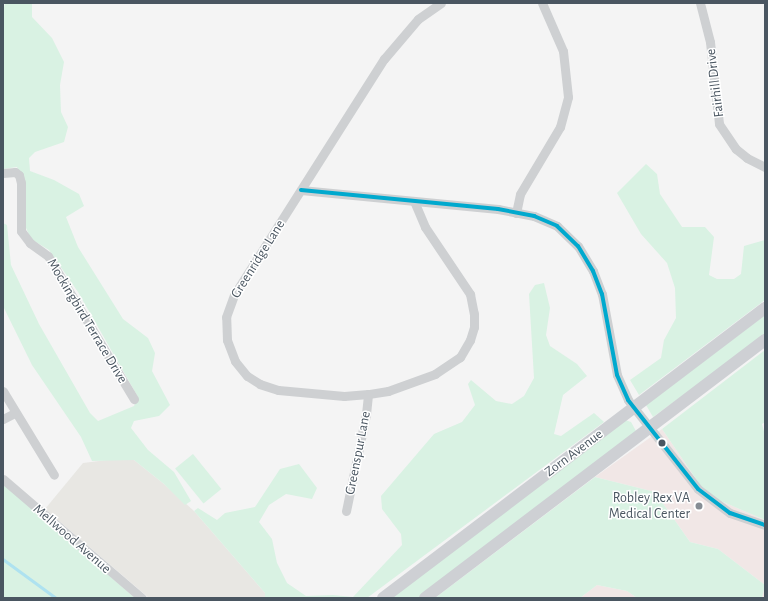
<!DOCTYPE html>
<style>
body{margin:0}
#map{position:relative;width:768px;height:601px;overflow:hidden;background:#f4f4f4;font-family:"Alegreya Sans",sans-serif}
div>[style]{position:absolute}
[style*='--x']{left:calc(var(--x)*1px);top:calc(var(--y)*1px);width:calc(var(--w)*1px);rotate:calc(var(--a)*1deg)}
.commercial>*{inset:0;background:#e8e7e3}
.medical>*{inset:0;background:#f1e7e6}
.green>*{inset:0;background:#d9f2e3;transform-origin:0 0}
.stream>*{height:2.5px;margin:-1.25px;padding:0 1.25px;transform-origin:1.25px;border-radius:1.25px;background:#aee2f0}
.street>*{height:9px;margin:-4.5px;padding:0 4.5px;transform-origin:4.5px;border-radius:4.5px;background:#ced0d2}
.secondary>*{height:12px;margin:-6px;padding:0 6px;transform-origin:6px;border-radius:6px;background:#ced0d4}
.bus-1>*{height:4px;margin:-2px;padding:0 2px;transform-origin:2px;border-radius:2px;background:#00a9ce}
.dots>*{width:11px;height:11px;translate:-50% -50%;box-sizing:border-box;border:2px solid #fff;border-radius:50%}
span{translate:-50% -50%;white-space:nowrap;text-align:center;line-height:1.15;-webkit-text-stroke:3px #fff;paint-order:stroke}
.street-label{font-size:14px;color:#4a5661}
.poi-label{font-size:14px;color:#4a5661}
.right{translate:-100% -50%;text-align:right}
.frame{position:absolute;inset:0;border:4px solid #4a5661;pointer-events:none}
</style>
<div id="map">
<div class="commercial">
<div style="clip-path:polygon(115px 459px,134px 460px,164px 484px,194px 511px,265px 593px,265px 598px,149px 598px,45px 509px,83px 463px)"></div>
</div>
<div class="medical">
<div style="clip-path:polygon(662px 429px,707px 495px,765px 520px,765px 598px,762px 598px,765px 585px,718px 549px,690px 542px,655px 492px,595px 477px)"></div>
<div style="clip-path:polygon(597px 585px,627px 591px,637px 598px,580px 598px)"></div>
</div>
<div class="green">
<div style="clip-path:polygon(5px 3px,32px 3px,32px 17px,52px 38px,64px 62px,60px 85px,61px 112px,68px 127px,64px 142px,35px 152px,29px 158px,30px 171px,54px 180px,79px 194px,84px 206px,66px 217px,78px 247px,123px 319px,148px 338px,155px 353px,152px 371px,170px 405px,159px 416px,134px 421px,131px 428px,148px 450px,174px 472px,191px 501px,185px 505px,164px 484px,134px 460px,92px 461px,81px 437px,32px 365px,3px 306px,3px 223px,7px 225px,11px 265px,39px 324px,90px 413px,98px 421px,134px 406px,138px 397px,78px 292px,49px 250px,31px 239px,26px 228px,25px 183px,17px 167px,3px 169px,3px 13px)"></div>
<div style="clip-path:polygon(646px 164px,657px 174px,660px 194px,682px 227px,705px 227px,714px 237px,709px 275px,717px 279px,734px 279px,741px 274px,744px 246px,765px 240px,765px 300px,639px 395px,630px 380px,661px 358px,664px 340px,676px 318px,675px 288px,667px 263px,641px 234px,617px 193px)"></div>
<div style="clip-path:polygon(544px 283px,550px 308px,546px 335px,550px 346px,577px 364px,587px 376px,563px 395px,554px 434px,561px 436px,594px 413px,604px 422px,367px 598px,265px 598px,265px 593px,194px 511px,198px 508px,217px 520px,225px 513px,255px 507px,280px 469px,299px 464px,317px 488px,312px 499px,286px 494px,269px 505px,259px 522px,272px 539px,277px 563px,287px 583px,306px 596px,333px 595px,353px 597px,402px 545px,401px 534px,382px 509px,381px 496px,434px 434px,462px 422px,475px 405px,468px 384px,471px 380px,496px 401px,512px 404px,524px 396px,534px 378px,529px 294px,535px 285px)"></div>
<div style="clip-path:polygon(765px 315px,765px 336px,653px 417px,646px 405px)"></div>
<div style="clip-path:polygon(765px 350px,765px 422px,762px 424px,765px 435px,765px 520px,707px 495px,662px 429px)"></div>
<div style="clip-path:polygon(625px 420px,631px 422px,636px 431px,572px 482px,418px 598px,390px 598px)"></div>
<div style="left:193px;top:454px;width:45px;height:23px;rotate:51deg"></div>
<div style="clip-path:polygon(595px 477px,655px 492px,690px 542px,718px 549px,765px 585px,762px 598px,637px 598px,627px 591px,597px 585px,580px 598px,435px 598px)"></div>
<div style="clip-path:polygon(3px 484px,135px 598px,3px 598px)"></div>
</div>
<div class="stream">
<div style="--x:3;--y:559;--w:66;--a:36.3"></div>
</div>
<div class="street">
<div style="--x:700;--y:3;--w:40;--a:75.6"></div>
<div style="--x:710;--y:42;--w:82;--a:83.7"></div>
<div style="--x:719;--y:124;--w:30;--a:56"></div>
<div style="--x:736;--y:149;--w:14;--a:39"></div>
<div style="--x:747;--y:158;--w:20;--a:27"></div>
<div style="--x:3;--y:173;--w:12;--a:-5"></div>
<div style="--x:15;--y:172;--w:5;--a:37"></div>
<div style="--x:19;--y:175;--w:8;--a:76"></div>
<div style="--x:21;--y:183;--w:48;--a:90"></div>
<div style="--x:21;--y:231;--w:15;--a:53"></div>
<div style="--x:30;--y:243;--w:22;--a:36"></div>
<div style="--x:48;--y:256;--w:167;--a:59"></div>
<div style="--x:301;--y:190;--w:198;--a:5.5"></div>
<div style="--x:498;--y:209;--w:37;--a:11"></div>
<div style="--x:534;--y:216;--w:25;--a:23"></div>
<div style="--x:557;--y:226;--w:29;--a:44"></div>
<div style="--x:578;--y:246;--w:29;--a:59"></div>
<div style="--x:593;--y:271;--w:25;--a:69"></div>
<div style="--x:602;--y:294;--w:82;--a:79.5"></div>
<div style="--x:617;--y:375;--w:27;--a:66"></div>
<div style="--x:628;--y:400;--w:113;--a:51.8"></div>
<div style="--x:698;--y:489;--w:40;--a:37"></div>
<div style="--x:730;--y:513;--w:37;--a:19"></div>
<div style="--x:414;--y:201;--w:28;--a:67"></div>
<div style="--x:425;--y:227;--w:81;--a:56.1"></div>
<div style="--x:470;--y:294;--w:20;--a:79"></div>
<div style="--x:474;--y:314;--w:13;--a:90"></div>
<div style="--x:474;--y:327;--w:14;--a:107"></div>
<div style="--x:470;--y:340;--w:20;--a:120"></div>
<div style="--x:460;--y:357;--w:30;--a:146"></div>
<div style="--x:435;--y:374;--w:50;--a:160.1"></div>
<div style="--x:388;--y:391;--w:20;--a:171"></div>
<div style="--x:368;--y:394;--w:24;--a:175"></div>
<div style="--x:344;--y:396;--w:66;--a:-174.8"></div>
<div style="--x:278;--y:390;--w:19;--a:-162"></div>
<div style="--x:260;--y:384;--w:15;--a:-148"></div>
<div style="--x:247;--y:376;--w:19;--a:-129"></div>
<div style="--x:235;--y:361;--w:22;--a:-111"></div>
<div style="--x:227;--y:340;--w:23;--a:-92"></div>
<div style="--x:226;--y:317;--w:23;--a:-70"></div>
<div style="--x:234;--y:295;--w:280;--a:-57.6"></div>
<div style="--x:384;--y:59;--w:52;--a:-49.6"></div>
<div style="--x:418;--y:19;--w:28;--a:-35"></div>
<div style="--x:516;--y:213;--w:19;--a:-78"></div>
<div style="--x:520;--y:194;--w:78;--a:-59.2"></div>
<div style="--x:560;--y:127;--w:31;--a:-75"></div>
<div style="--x:568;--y:97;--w:46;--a:-96.2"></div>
<div style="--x:563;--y:51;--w:52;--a:-113.6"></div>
<div style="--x:3;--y:391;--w:98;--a:58.7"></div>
<div style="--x:3;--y:419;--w:13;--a:-27"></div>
<div style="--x:3;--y:479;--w:183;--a:40.6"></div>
<div style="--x:346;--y:511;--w:99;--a:-78.3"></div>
<div style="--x:366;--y:414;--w:20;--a:-84"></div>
</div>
<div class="secondary">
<div style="--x:383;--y:598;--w:480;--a:-37.2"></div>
<div style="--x:425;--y:598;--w:427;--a:-37.2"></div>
</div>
<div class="bus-1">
<div style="--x:301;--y:190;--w:198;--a:5.5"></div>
<div style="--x:498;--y:209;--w:37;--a:11"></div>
<div style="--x:534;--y:216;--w:25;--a:23"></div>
<div style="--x:557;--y:226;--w:29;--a:44"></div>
<div style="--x:578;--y:246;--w:29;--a:59"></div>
<div style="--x:593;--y:271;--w:25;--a:69"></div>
<div style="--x:602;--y:294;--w:82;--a:79.5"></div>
<div style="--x:617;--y:375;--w:27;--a:66"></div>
<div style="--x:628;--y:400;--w:113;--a:51.8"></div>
<div style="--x:698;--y:489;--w:40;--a:37"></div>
<div style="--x:730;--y:513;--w:37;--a:19"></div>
</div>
<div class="dots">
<div style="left:662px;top:443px;background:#4a5661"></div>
<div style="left:699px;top:506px;background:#868d94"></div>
</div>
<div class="street-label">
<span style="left:715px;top:83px;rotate:-97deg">Fairhill Drive</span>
<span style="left:258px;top:259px;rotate:-58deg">Greenridge Lane</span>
<span style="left:87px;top:321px;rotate:59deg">Mockingbird Terrace Drive</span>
<span style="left:358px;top:453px;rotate:-79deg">Greenspur Lane</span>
<span style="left:574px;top:453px;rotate:-37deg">Zorn Avenue</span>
<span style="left:72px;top:539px;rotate:41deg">Mellwood Avenue</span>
</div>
<div class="poi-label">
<span class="right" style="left:690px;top:506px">Robley Rex VA<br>Medical Center</span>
</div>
<div class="frame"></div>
</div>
